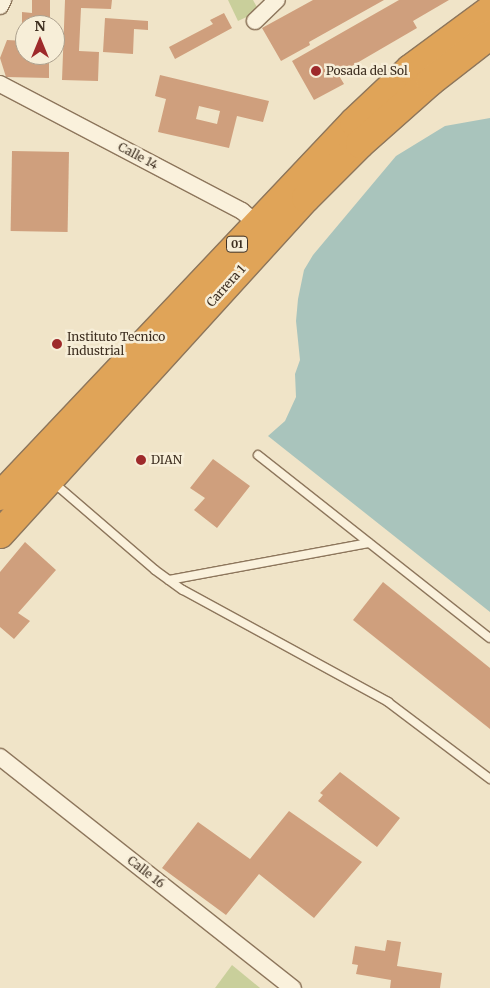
<!DOCTYPE html>
<style>
body{margin:0}
#map{position:relative;width:490px;height:988px;overflow:hidden;background:#f0e4c8;font-family:Merriweather,serif}
div>[style]{position:absolute}
[style*='--x']{left:calc(var(--x)*1px);top:calc(var(--y)*1px);width:calc(var(--w)*1px);rotate:calc(var(--a)*1deg)}
.green>*{inset:0;background:#c9cf9b}
.water>*{inset:0;background:#a9c4bc}
.building>*{inset:0;background:#cf9f7d;transform-origin:0 0}
.roads{filter:drop-shadow(1px 0 #8d765c) drop-shadow(-1px 0 #8d765c) drop-shadow(0 1px #8d765c) drop-shadow(0 -1px #8d765c)}
.lane>*{height:8px;margin:-4px;padding:0 4px;transform-origin:4px;border-radius:4px;background:#faf1dc}
.street>*{height:16px;margin:-8px;padding:0 8px;transform-origin:8px;border-radius:8px;background:#faf1dc}
.highway>*{height:28px;margin:-14px;padding:0 14px;transform-origin:14px;border-radius:14px;background:#e0a458}
.dots>*{width:14px;height:14px;translate:-50% -50%;box-sizing:border-box;border:2px solid #f7eed8;border-radius:50%}
span{translate:-50% -50%;white-space:nowrap;text-align:center;line-height:1.15;-webkit-text-stroke:5px #f7eed8;paint-order:stroke}
.shield-label span{padding:1px 4px;background:#f7eed8;border:1px solid;border-radius:4px;-webkit-text-stroke-width:0}
.shield-label{font-size:11px;color:#3d2e20;font-weight:700}
.poi-label{font-size:12px;color:#3d2e20}
.left{translate:0 -50%;text-align:left}
.street-label{font-size:12px;color:#3d2e20}
.north{position:absolute;left:15px;top:15px;width:50px;height:50px;box-sizing:border-box;background:#f7eed8;border:1px solid #ada18e;border-radius:50%;rotate:0deg;font-size:14px;font-weight:700;line-height:20px;text-align:center;color:#3d2e20}
.north::after{content:'';display:block;margin:auto;width:18px;height:22px;background:#9e2a2b;clip-path:polygon(50% 0,100% 100%,50% 72%,0 100%)}
</style>
<div id="map">
<div class="green">
<div style="clip-path:polygon(228px 0,253px 0,259px 11px,238px 21px)"></div>
<div style="clip-path:polygon(232px 965px,260px 988px,215px 988px)"></div>
</div>
<div class="water">
<div style="clip-path:polygon(490px 118px,490px 612px,268px 436px,285px 421px,296px 397px,295px 374px,300px 360px,296px 321px,298px 299px,304px 270px,313px 255px,396px 156px,445px 126px)"></div>
</div>
<div class="building">
<div style="clip-path:polygon(32px 0,50px 0,50px 25px,25px 25px,25px 30px,22px 30px,22px 12px,32px 13px)"></div>
<div style="clip-path:polygon(65px 0,112px 0,111px 9px,81px 8px,79px 51px,99px 52px,98px 81px,62px 80px)"></div>
<div style="clip-path:polygon(313px 0,384px 0,309px 42px,310px 45px,281px 61px,262px 28px)"></div>
<div style="clip-path:polygon(399px 0,449px 0,413px 21px,417px 28px,338px 74px,344px 84px,314px 100px,292px 61px)"></div>
<div style="clip-path:polygon(224px 13px,232px 28px,175px 59px,169px 47px,213px 24px,210px 20px)"></div>
<div style="clip-path:polygon(105px 18px,148px 21px,148px 30px,134px 29px,133px 54px,103px 52px)"></div>
<div style="clip-path:polygon(7px 40px,25px 41px,25px 55px,49px 55px,49px 78px,6px 77px,0 58px)"></div>
<div style="clip-path:polygon(evenodd,160px 75px,269px 101px,263px 122px,237px 116px,229px 148px,158px 132px,166px 99px,155px 96px,160px 75px,199px 106px,220px 111px,217px 124px,196px 119px,199px 106px)"></div>
<div style="left:12px;top:151px;width:57px;height:80px;rotate:1deg"></div>
<div style="clip-path:polygon(213px 459px,250px 486px,217px 528px,194px 510px,205px 498px,190px 488px)"></div>
<div style="clip-path:polygon(25px 542px,56px 570px,18px 613px,30px 621px,14px 639px,0 627px,0 572px)"></div>
<div style="clip-path:polygon(383px 582px,490px 668px,490px 729px,353px 620px)"></div>
<div style="clip-path:polygon(340px 772px,400px 818px,377px 847px,318px 801px,323px 795px,320px 793px)"></div>
<div style="clip-path:polygon(289px 811px,362px 862px,314px 918px,259px 874px,226px 915px,162px 868px,198px 822px,250px 859px)"></div>
<div style="clip-path:polygon(387px 940px,401px 942px,397px 966px,442px 973px,440px 988px,390px 988px,391px 980px,356px 974px,358px 965px,352px 964px,355px 946px,385px 951px)"></div>
</div>
<div class="roads">
<div class="lane">
<div style="--x:258;--y:455;--w:295;--a:38.3"></div>
<div style="--x:54;--y:483;--w:133;--a:40.7"></div>
<div style="--x:155;--y:570;--w:34;--a:36"></div>
<div style="--x:183;--y:590;--w:234;--a:28.6"></div>
<div style="--x:388;--y:702;--w:128;--a:37"></div>
<div style="--x:169;--y:580;--w:203;--a:-10.5"></div>
</div>
<div class="street">
<div style="--x:0;--y:6;--w:7;--a:-63"></div>
<div style="--x:255;--y:21;--w:30;--a:-44"></div>
<div style="--x:0;--y:84;--w:273;--a:27.7"></div>
<div style="--x:242;--y:211;--w:28;--a:41"></div>
<div style="--x:0;--y:757;--w:373;--a:38.3"></div>
</div>
<div class="highway">
<div style="--x:0;--y:496;--w:515;--a:-46.57"></div>
<div style="--x:354;--y:122;--w:77;--a:-43.4"></div>
<div style="--x:410;--y:69;--w:99;--a:-36.4"></div>
<div style="--x:0;--y:534;--w:454;--a:-47.7"></div>
<div style="--x:306;--y:198;--w:76;--a:-45"></div>
<div style="--x:360;--y:144;--w:95;--a:-41.6"></div>
<div style="--x:431;--y:81;--w:75;--a:-37.9"></div>
</div>
</div>
<div class="dots">
<div style="left:316px;top:71px;background:#9e2a2b"></div>
<div style="left:57px;top:344px;background:#9e2a2b"></div>
<div style="left:141px;top:460px;background:#9e2a2b"></div>
</div>
<div class="shield-label">
<span style="left:237px;top:244px">01</span>
</div>
<div class="poi-label">
<span class="left" style="left:326px;top:71px">Posada del Sol</span>
<span class="left" style="left:67px;top:344px">Instituto Tecnico<br>Industrial</span>
<span class="left" style="left:151px;top:460px">DIAN</span>
</div>
<div class="street-label">
<span style="left:138px;top:156px;rotate:28deg">Calle 14</span>
<span style="left:226px;top:286px;rotate:-48deg">Carrera 1</span>
<span style="left:146px;top:872px;rotate:38deg">Calle 16</span>
</div>
<div class="north">N</div>
</div>
